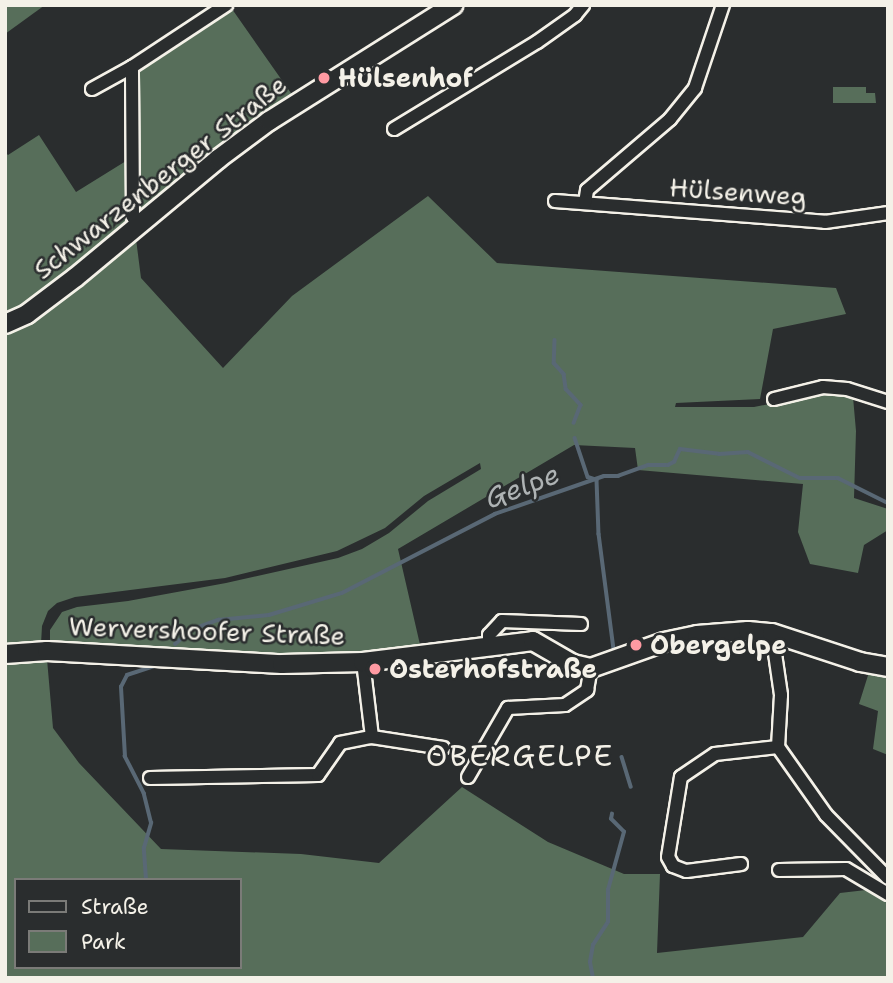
<!DOCTYPE html>
<meta charset="utf-8">
<style>
body{margin:0}
#map{position:relative;width:893px;height:983px;overflow:hidden;background:#2a2d2e;font-family:"Shantell Sans",sans-serif}
div>[style]{position:absolute}
[style*='--x']{left:calc(var(--x)*1px);top:calc(var(--y)*1px);width:calc(var(--w)*1px);rotate:calc(var(--a)*1deg)}
.green>*{inset:0;background:#576e5a}
.stream>*{height:3.5px;margin:-1.75px;padding:0 1.75px;transform-origin:1.75px;border-radius:1.75px;background:#596875}
.roads{filter:drop-shadow(2px 0 #f4f1e8) drop-shadow(-2px 0 #f4f1e8) drop-shadow(0 2px #f4f1e8) drop-shadow(0 -2px #f4f1e8)}
.street>*{height:12px;margin:-6px;padding:0 6px;transform-origin:6px;border-radius:6px;background:#2a2d2e}
.secondary>*{height:18px;margin:-9px;padding:0 9px;transform-origin:9px;border-radius:9px;background:#2a2d2e}
.dots>*{width:19px;height:19px;translate:-50% -50%;box-sizing:border-box;border:4px solid #2a2d2e;border-radius:50%}
span{translate:-50% -50%;white-space:nowrap;text-align:center;line-height:1.15;-webkit-text-stroke:5px #2a2d2e;paint-order:stroke}
.poi-label{font-size:26px;color:#f4f1e8;font-weight:700}
.left{translate:0 -50%;text-align:left}
.street-label{font-size:26px;color:#f4f1e8}
.water-label{font-size:28px;color:#aeb3b4;font-style:italic}
.quarter-label{font-size:30px;color:#f4f1e8;letter-spacing:2px}
.frame{position:absolute;inset:0;border:7px solid #f4f1e8;pointer-events:none}
.legend{position:absolute;left:14px;top:878px;width:228px;height:91px;box-sizing:border-box;background:#2a2d2e;border:2px solid #7b7b78;margin:0;padding:9px 12px;list-style:none;font-size:21px;color:#f4f1e8}
.legend li{display:flex;align-items:center;gap:14px;height:35px}
.legend b{width:35px;border:2px solid #7b7b78}
</style>
<div id="map">
<div class="green">
<div style="clip-path:polygon(5px 5px,45px 5px,5px 34px)"></div>
<div style="clip-path:polygon(232px 9px,293px 96px,214px 153px,138px 215px,139px 70px)"></div>
<div style="clip-path:polygon(833px 87px,866px 87px,866px 93px,875px 93px,876px 103px,833px 103px)"></div>
<div style="clip-path:polygon(39px 135px,76px 192px,126px 161px,129px 229px,136px 239px,141px 278px,223px 368px,292px 296px,428px 196px,497px 263px,836px 288px,846px 314px,773px 329px,760px 399px,676px 403px,675px 407px,754px 407px,833px 391px,853px 397px,856px 431px,854px 498px,888px 509px,888px 530px,864px 545px,858px 573px,810px 564px,798px 532px,803px 484px,638px 470px,635px 448px,574px 445px,398px 549px,421px 649px,362px 656px,202px 655px,50px 646px,50px 630px,62px 612px,77px 607px,128px 601px,226px 583px,338px 558px,362px 549px,389px 533px,428px 501px,481px 469px,480px 463px,424px 496px,385px 528px,337px 551px,225px 578px,75px 597px,57px 603px,48px 611px,42px 626px,41px 644px,5px 648px,5px 152px,8px 155px)"></div>
<div style="clip-path:polygon(evenodd,47px 659px,53px 728px,79px 763px,161px 849px,301px 854px,379px 863px,462px 787px,548px 842px,624px 874px,660px 874px,657px 953px,803px 937px,840px 893px,866px 890px,888px 902px,888px 978px,5px 978px,5px 662px,47px 659px,16px 880px,240px 880px,240px 967px,16px 967px,16px 880px)"></div>
<div style="clip-path:polygon(870px 669px,888px 673px,888px 755px,873px 749px,878px 711px,859px 704px)"></div>
</div>
<div class="stream">
<div style="--x:555;--y:340;--w:23;--a:92"></div>
<div style="--x:554;--y:363;--w:15;--a:48"></div>
<div style="--x:564;--y:374;--w:15;--a:82"></div>
<div style="--x:566;--y:389;--w:22;--a:47"></div>
<div style="--x:581;--y:405;--w:19;--a:111"></div>
<div style="--x:575;--y:438;--w:41;--a:71.6"></div>
<div style="--x:588;--y:477;--w:9;--a:18"></div>
<div style="--x:597;--y:480;--w:54;--a:87.9"></div>
<div style="--x:599;--y:534;--w:117;--a:82.6"></div>
<div style="--x:175;--y:644;--w:23;--a:-40"></div>
<div style="--x:193;--y:629;--w:27;--a:-20"></div>
<div style="--x:218;--y:620;--w:51;--a:-5.6"></div>
<div style="--x:269;--y:615;--w:76;--a:-16.8"></div>
<div style="--x:342;--y:593;--w:172;--a:-27.3"></div>
<div style="--x:495;--y:514;--w:115;--a:-19.2"></div>
<div style="--x:604;--y:476;--w:14;--a:0"></div>
<div style="--x:618;--y:476;--w:32;--a:-20"></div>
<div style="--x:648;--y:465;--w:20;--a:0"></div>
<div style="--x:668;--y:465;--w:7;--a:-27"></div>
<div style="--x:674;--y:462;--w:14;--a:-65"></div>
<div style="--x:680;--y:449;--w:39;--a:7"></div>
<div style="--x:719;--y:454;--w:29;--a:-4"></div>
<div style="--x:748;--y:452;--w:58;--a:26.6"></div>
<div style="--x:800;--y:478;--w:38;--a:0"></div>
<div style="--x:838;--y:478;--w:56;--a:26.6"></div>
<div style="--x:622;--y:757;--w:31;--a:73"></div>
<div style="--x:146;--y:880;--w:32;--a:-94"></div>
<div style="--x:144;--y:848;--w:26;--a:-74"></div>
<div style="--x:151;--y:823;--w:30;--a:-104"></div>
<div style="--x:144;--y:794;--w:42;--a:-117.2"></div>
<div style="--x:125;--y:757;--w:70;--a:-93.3"></div>
<div style="--x:121;--y:687;--w:13;--a:-63"></div>
<div style="--x:127;--y:675;--w:29;--a:-18"></div>
<div style="--x:593;--y:978;--w:16;--a:-101"></div>
<div style="--x:590;--y:962;--w:17;--a:-80"></div>
<div style="--x:593;--y:945;--w:27;--a:-57"></div>
<div style="--x:608;--y:922;--w:32;--a:-90"></div>
<div style="--x:608;--y:890;--w:60;--a:-74.6"></div>
<div style="--x:624;--y:832;--w:18;--a:-135"></div>
<div style="--x:611;--y:819;--w:5;--a:-79"></div>
</div>
<div class="roads">
<div class="street">
<div style="--x:92;--y:89;--w:46;--a:-28.8"></div>
<div style="--x:394;--y:129;--w:167;--a:-31.3"></div>
<div style="--x:537;--y:42;--w:47;--a:-35.4"></div>
<div style="--x:575;--y:15;--w:13;--a:-51"></div>
<div style="--x:555;--y:201;--w:271;--a:4.4"></div>
<div style="--x:825;--y:222;--w:64;--a:-8.1"></div>
<div style="--x:585;--y:203;--w:13;--a:-81"></div>
<div style="--x:587;--y:190;--w:109;--a:-40.5"></div>
<div style="--x:670;--y:119;--w:40;--a:-51"></div>
<div style="--x:695;--y:88;--w:88;--a:-71.4"></div>
<div style="--x:139;--y:227;--w:12;--a:-121"></div>
<div style="--x:133;--y:217;--w:150;--a:-90.4"></div>
<div style="--x:132;--y:67;--w:113;--a:-33.4"></div>
<div style="--x:774;--y:399;--w:50;--a:-13.8"></div>
<div style="--x:823;--y:387;--w:24;--a:5"></div>
<div style="--x:847;--y:389;--w:43;--a:17.6"></div>
<div style="--x:772;--y:633;--w:63;--a:81.7"></div>
<div style="--x:781;--y:695;--w:52;--a:93.3"></div>
<div style="--x:778;--y:747;--w:83;--a:54.8"></div>
<div style="--x:826;--y:815;--w:88;--a:45.5"></div>
<div style="--x:489;--y:646;--w:11;--a:-90"></div>
<div style="--x:489;--y:635;--w:19;--a:-47"></div>
<div style="--x:502;--y:621;--w:79;--a:2.2"></div>
<div style="--x:372;--y:737;--w:72;--a:8.8"></div>
<div style="--x:468;--y:777;--w:80;--a:-59.9"></div>
<div style="--x:508;--y:708;--w:57;--a:-3"></div>
<div style="--x:565;--y:705;--w:27;--a:-34"></div>
<div style="--x:587;--y:690;--w:22;--a:-80"></div>
<div style="--x:150;--y:778;--w:168;--a:-1"></div>
<div style="--x:318;--y:775;--w:39;--a:-55"></div>
<div style="--x:340;--y:743;--w:33;--a:-11"></div>
<div style="--x:372;--y:737;--w:76;--a:-96.8"></div>
<div style="--x:741;--y:864;--w:55;--a:172.7"></div>
<div style="--x:686;--y:871;--w:14;--a:-159"></div>
<div style="--x:673;--y:866;--w:10;--a:-119"></div>
<div style="--x:668;--y:857;--w:81;--a:-80.8"></div>
<div style="--x:681;--y:777;--w:41;--a:-34.1"></div>
<div style="--x:715;--y:754;--w:63;--a:-6.3"></div>
<div style="--x:779;--y:870;--w:67;--a:-0.9"></div>
<div style="--x:846;--y:869;--w:49;--a:30.8"></div>
</div>
<div class="secondary">
<div style="--x:5;--y:324;--w:24;--a:-24"></div>
<div style="--x:27;--y:314;--w:61;--a:-37.1"></div>
<div style="--x:76;--y:277;--w:185;--a:-39.7"></div>
<div style="--x:218;--y:159;--w:64;--a:-36.7"></div>
<div style="--x:269;--y:121;--w:218;--a:-32.2"></div>
<div style="--x:5;--y:654;--w:42;--a:-4.1"></div>
<div style="--x:47;--y:651;--w:235;--a:3.2"></div>
<div style="--x:282;--y:664;--w:81;--a:-1.4"></div>
<div style="--x:363;--y:662;--w:171;--a:-7"></div>
<div style="--x:533;--y:641;--w:46;--a:29.9"></div>
<div style="--x:573;--y:664;--w:18;--a:13"></div>
<div style="--x:591;--y:668;--w:77;--a:-19.6"></div>
<div style="--x:664;--y:642;--w:34;--a:-12"></div>
<div style="--x:697;--y:635;--w:51;--a:-4.5"></div>
<div style="--x:748;--y:631;--w:24;--a:5"></div>
<div style="--x:772;--y:633;--w:93;--a:18.2"></div>
<div style="--x:860;--y:662;--w:28;--a:10"></div>
</div>
</div>
<div class="dots">
<div style="left:324px;top:78px;background:#ff9aa2"></div>
<div style="left:636px;top:645px;background:#ff9aa2"></div>
<div style="left:375px;top:669px;background:#ff9aa2"></div>
</div>
<div class="poi-label">
<span class="left" style="left:338px;top:78px">Hülsenhof</span>
<span class="left" style="left:650px;top:645px">Obergelpe</span>
<span class="left" style="left:389px;top:669px">Osterhofstraße</span>
</div>
<div class="street-label">
<span style="left:160px;top:177px;rotate:-38deg">Schwarzenberger Straße</span>
<span style="left:738px;top:192px;rotate:4deg">Hülsenweg</span>
<span style="left:207px;top:631px;rotate:2deg">Wervershoofer Straße</span>
</div>
<div class="water-label">
<span style="left:522px;top:486px;rotate:-21deg">Gelpe</span>
</div>
<div class="quarter-label">
<span style="left:520px;top:756px">OBERGELPE</span>
</div>
<div class="frame"></div>
<ul class="legend">
<li><b style="height:9px;background:#2a2d2e"></b>Straße</li>
<li><b style="height:19px;background:#576e5a"></b>Park</li>
</ul>
</div>
